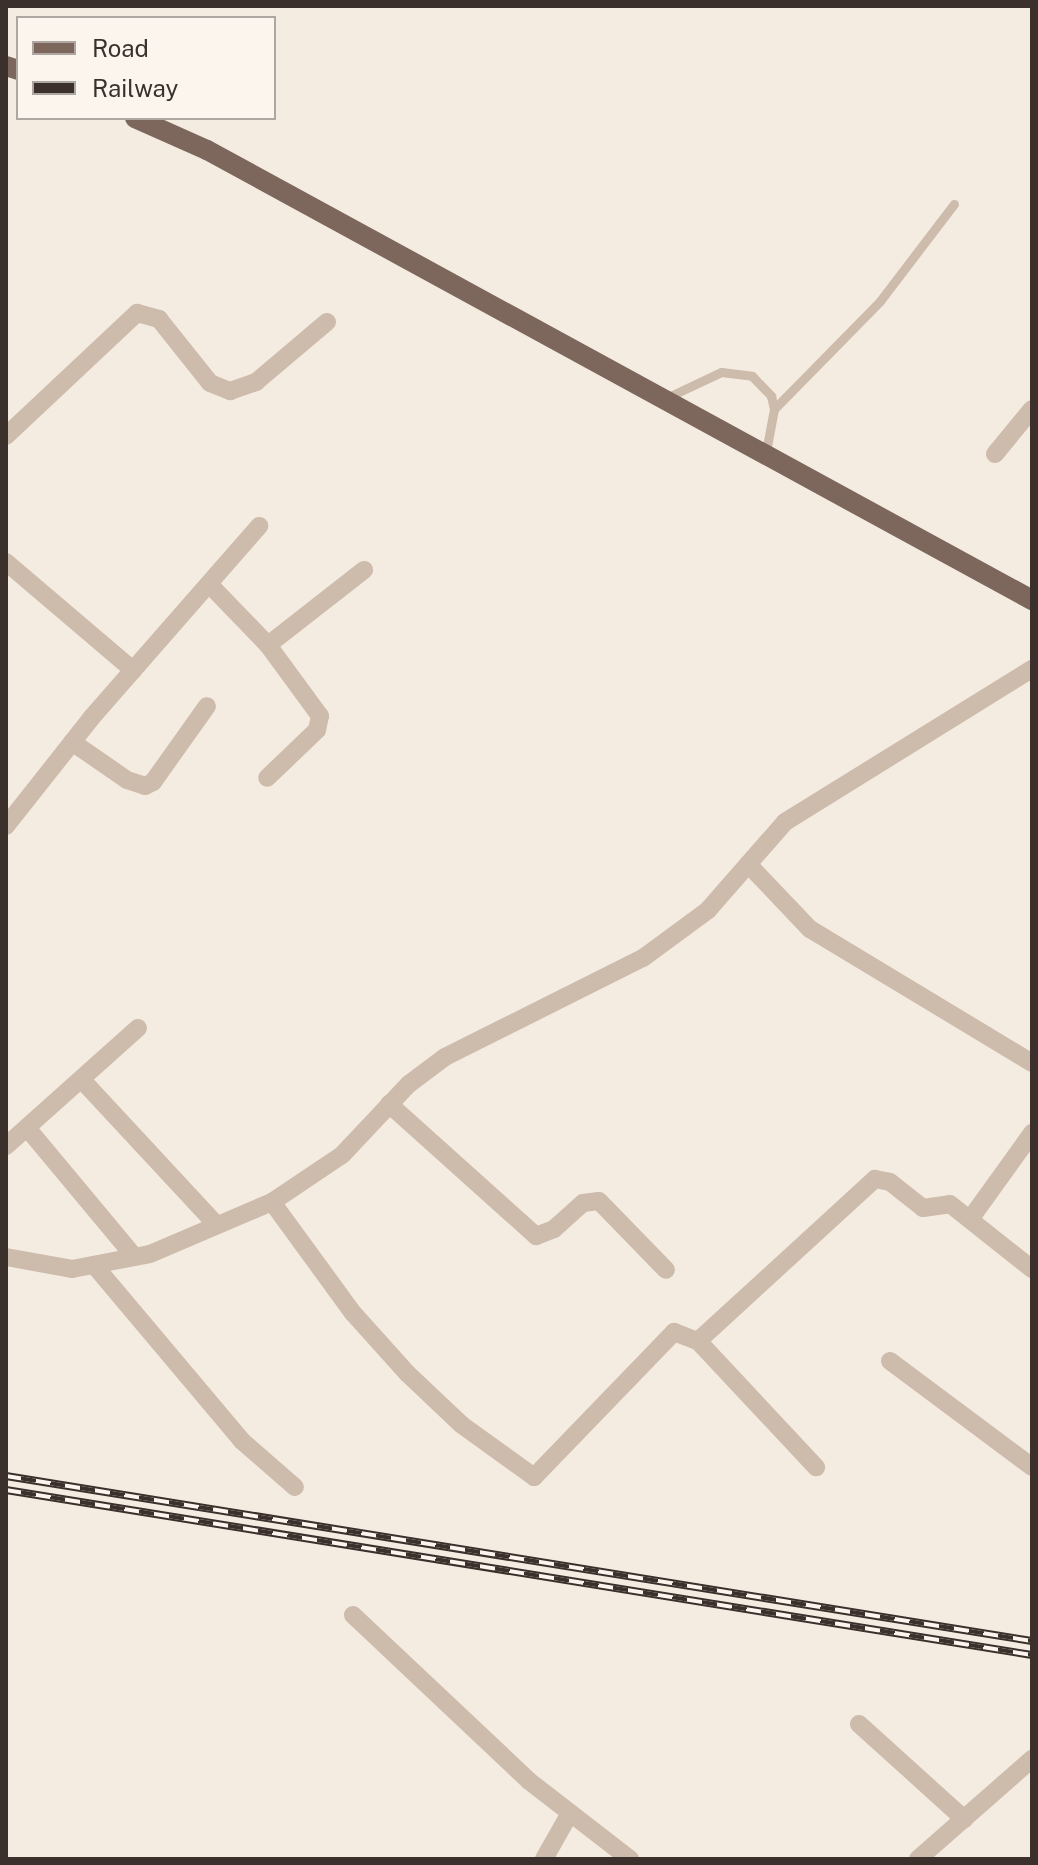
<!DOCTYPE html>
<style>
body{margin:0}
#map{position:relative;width:1038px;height:1865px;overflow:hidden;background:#f4ebe1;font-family:"Public Sans",sans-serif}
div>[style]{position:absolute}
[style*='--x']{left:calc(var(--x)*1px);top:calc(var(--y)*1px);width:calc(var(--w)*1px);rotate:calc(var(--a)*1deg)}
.service>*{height:9px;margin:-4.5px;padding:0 4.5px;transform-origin:4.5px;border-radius:4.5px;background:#cdbbac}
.minor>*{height:18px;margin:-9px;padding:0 9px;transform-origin:9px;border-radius:9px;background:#cdbbac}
.primary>*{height:20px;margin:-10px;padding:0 10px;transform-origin:10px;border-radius:10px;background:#7d675c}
.rail>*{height:8px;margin-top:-4px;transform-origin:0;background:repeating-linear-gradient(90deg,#fbf5ee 0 15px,#3b302b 0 30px);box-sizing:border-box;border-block:2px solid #3b302b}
span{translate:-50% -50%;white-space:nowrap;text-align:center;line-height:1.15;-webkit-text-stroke:6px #fbf5ee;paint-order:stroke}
.frame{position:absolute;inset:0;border:8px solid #3b302b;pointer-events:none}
.legend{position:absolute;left:16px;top:16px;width:260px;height:104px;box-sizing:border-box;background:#fbf5ee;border:2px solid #aea6a0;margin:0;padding:10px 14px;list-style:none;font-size:24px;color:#3b302b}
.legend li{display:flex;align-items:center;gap:16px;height:40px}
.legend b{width:40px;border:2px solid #aea6a0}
</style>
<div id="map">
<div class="service">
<div style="--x:664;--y:399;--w:63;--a:-25.3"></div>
<div style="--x:721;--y:372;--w:31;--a:7"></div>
<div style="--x:752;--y:376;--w:28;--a:46"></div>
<div style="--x:771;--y:396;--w:13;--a:77"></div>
<div style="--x:774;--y:409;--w:49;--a:100.6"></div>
<div style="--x:774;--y:409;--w:151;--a:-45.5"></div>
<div style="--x:880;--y:301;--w:122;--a:-52.7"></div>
</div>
<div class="minor">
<div style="--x:6;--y:436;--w:180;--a:-43.2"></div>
<div style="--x:137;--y:313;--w:23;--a:15"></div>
<div style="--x:159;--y:319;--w:82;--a:51.4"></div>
<div style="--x:210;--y:383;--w:22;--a:22"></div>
<div style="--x:230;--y:391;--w:28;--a:-19"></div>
<div style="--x:256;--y:382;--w:93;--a:-40.2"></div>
<div style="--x:995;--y:454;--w:58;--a:-50.6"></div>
<div style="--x:6;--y:562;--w:167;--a:40.4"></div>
<div style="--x:210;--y:585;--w:83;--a:46"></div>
<div style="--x:268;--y:645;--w:88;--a:53.8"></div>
<div style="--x:320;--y:716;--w:14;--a:102"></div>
<div style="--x:317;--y:730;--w:69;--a:136.2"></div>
<div style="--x:268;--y:645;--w:122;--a:-38"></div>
<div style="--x:72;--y:742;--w:67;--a:34.6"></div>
<div style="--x:127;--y:780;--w:19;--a:18"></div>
<div style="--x:145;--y:786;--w:9;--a:-27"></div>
<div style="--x:153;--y:782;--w:93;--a:-54.6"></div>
<div style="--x:6;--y:826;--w:139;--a:-51.7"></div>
<div style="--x:92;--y:717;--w:254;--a:-48.8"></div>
<div style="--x:748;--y:864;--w:90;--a:46.4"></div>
<div style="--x:810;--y:929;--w:259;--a:31.1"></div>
<div style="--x:82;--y:1080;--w:197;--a:47.1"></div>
<div style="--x:389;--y:1104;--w:198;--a:41.9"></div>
<div style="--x:536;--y:1236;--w:19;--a:-21"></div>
<div style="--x:554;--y:1229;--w:39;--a:-42"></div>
<div style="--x:583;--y:1203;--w:16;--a:-7"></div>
<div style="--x:599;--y:1201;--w:96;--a:45.8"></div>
<div style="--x:28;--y:1129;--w:165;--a:50.2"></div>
<div style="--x:6;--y:1146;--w:177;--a:-41.8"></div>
<div style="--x:272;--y:1202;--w:137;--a:53.9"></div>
<div style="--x:353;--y:1313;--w:82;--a:48"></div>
<div style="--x:408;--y:1374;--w:74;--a:43.4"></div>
<div style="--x:462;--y:1425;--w:89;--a:35.8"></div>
<div style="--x:534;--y:1477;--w:202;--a:-46"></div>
<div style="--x:674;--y:1332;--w:26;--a:21"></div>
<div style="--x:698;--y:1341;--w:240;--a:-42.5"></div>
<div style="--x:875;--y:1179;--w:15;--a:11"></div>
<div style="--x:890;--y:1182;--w:42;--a:38.2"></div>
<div style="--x:923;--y:1208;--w:27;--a:-8"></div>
<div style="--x:950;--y:1204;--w:105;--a:38.4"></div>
<div style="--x:971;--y:1218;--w:105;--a:-54.3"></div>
<div style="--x:6;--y:1257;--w:67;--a:10.3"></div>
<div style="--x:72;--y:1269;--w:79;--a:-10.9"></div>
<div style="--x:150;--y:1254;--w:133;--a:-23.1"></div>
<div style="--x:272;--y:1202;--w:84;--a:-33.9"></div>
<div style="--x:342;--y:1155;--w:98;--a:-46.7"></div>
<div style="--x:409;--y:1084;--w:45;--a:-36.9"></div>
<div style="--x:445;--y:1057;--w:221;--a:-26.6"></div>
<div style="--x:643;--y:958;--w:81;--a:-36.4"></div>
<div style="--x:708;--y:910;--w:117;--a:-48.8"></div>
<div style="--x:785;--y:822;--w:291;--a:-31.8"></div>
<div style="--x:94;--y:1265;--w:230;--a:49.9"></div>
<div style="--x:242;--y:1441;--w:70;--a:41"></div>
<div style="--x:698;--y:1341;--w:173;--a:46.9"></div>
<div style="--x:890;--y:1361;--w:177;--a:36.7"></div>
<div style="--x:353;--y:1615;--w:242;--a:43.3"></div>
<div style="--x:529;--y:1781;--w:128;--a:37.7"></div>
<div style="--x:859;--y:1724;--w:142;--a:42.1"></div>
<div style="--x:544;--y:1859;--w:53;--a:-60.5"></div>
<div style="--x:918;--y:1859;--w:152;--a:-41.3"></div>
</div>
<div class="primary">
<div style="--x:6;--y:66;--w:13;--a:18"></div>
<div style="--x:135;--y:118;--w:79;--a:24"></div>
<div style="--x:207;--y:150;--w:940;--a:28.61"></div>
</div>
<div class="rail">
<div style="--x:6;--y:1476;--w:1039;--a:9.14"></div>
<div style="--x:6;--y:1490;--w:1039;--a:9.14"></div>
</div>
<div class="frame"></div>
<ul class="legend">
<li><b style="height:10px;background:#7d675c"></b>Road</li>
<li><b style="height:10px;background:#3b302b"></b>Railway</li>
</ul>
</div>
